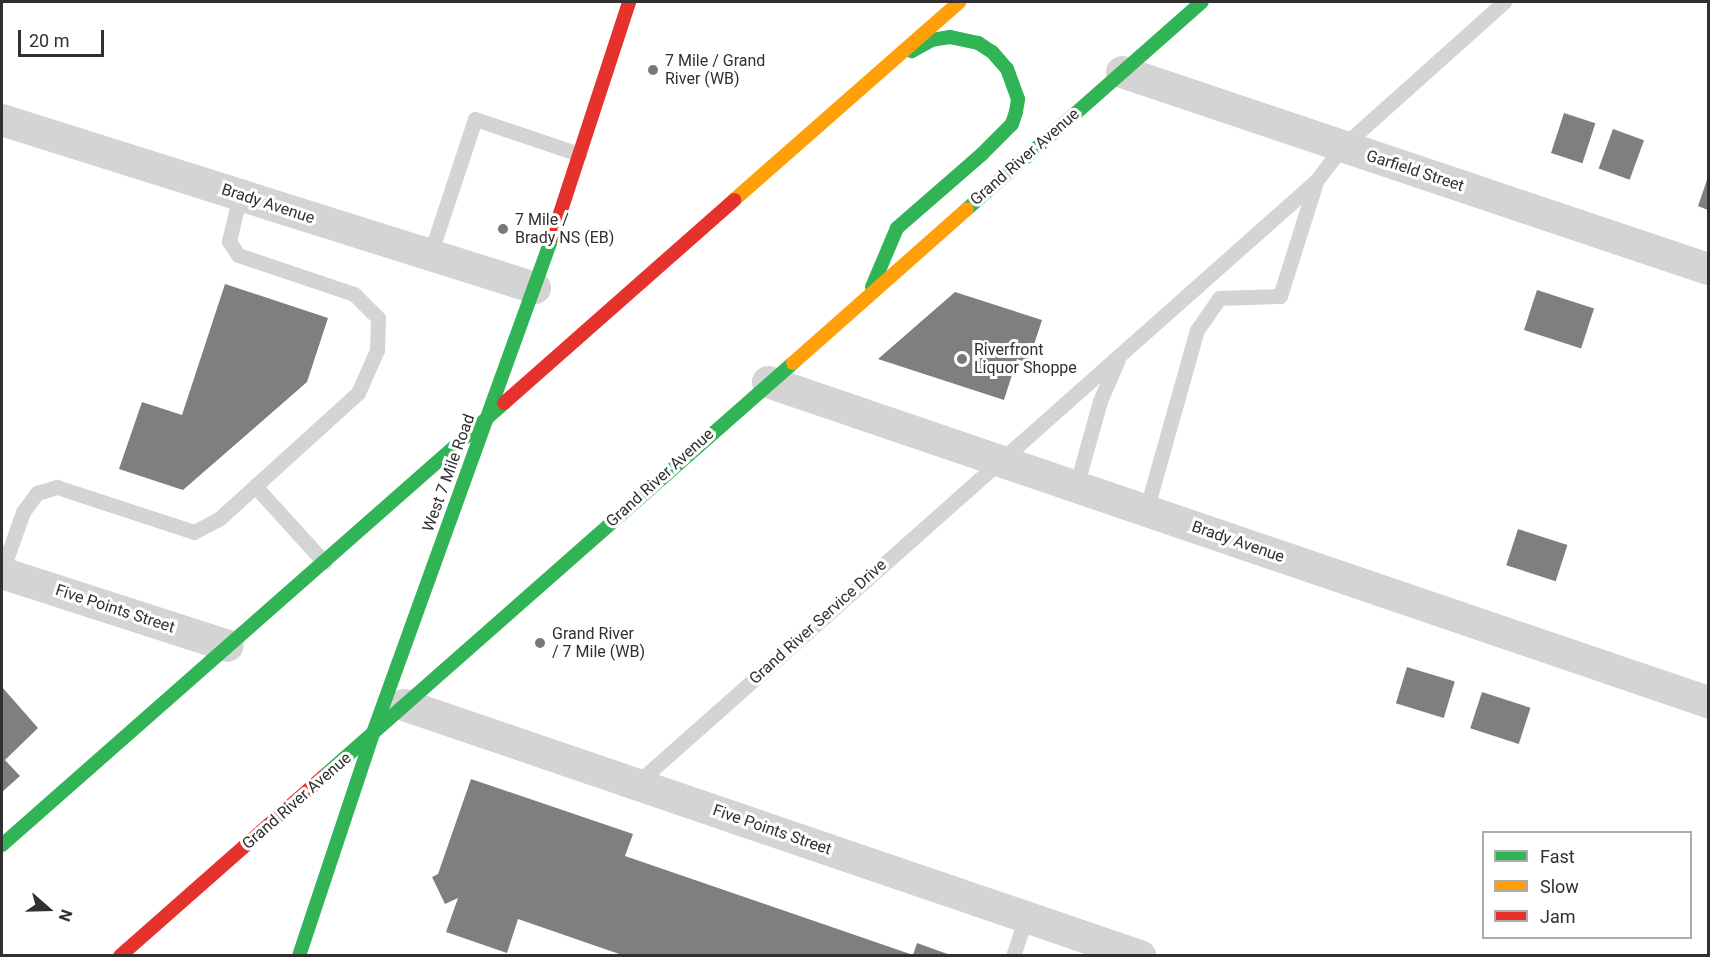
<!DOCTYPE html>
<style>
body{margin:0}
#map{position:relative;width:1710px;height:957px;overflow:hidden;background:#fff;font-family:Roboto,sans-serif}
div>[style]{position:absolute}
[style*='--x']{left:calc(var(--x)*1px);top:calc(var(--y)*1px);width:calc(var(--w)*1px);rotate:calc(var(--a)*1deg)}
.building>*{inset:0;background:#7f7f7f;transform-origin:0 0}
.lane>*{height:15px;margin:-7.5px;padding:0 7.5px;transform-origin:7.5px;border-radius:7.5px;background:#d4d4d4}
.street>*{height:32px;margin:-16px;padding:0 16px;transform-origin:16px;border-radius:16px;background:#d4d4d4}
.fast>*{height:14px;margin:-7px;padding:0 7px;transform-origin:7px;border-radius:7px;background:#30b455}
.slow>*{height:14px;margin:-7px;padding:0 7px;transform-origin:7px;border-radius:7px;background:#ff9f0a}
.jam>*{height:14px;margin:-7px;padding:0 7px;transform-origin:7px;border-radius:7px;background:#e5322d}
.dots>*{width:16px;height:16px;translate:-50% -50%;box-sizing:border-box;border:3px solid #fff;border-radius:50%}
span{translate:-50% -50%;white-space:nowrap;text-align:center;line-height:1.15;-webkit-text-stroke:6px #fff;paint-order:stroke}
.poi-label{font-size:16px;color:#303030}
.left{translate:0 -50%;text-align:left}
.street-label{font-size:16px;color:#303030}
.frame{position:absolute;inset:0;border:3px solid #303030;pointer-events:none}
.legend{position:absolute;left:1482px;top:831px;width:210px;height:108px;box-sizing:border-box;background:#fff;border:2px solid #acacac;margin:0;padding:8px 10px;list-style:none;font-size:18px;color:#303030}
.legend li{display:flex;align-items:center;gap:12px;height:30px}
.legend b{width:30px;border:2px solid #acacac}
.north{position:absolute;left:18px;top:879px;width:60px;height:60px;-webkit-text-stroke:4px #fff;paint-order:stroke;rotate:110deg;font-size:16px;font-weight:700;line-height:24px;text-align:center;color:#303030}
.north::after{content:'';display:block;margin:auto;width:21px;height:27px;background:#303030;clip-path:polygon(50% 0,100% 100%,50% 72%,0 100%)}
.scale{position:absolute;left:18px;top:30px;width:86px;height:27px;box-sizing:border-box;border:3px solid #303030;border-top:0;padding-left:8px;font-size:18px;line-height:21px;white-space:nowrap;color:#303030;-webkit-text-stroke:4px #fff;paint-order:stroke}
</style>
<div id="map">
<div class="building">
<div style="left:1564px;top:113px;width:33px;height:42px;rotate:18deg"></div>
<div style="left:1613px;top:129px;width:33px;height:42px;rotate:20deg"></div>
<div style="clip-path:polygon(1708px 177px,1708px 210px,1698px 206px)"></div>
<div style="clip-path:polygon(225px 284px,328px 318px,307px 382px,183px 490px,119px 469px,142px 402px,182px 415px)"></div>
<div style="left:1537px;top:290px;width:60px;height:42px;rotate:18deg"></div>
<div style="clip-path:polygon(955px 292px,1042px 320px,1028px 363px,1017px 359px,1004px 400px,878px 359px)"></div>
<div style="left:1518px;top:529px;width:52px;height:38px;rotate:18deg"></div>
<div style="left:1407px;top:667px;width:50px;height:38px;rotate:17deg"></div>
<div style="clip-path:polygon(2px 687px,38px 728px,5px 760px,20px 776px,2px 792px)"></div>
<div style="left:1482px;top:692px;width:51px;height:38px;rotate:18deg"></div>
<div style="clip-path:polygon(471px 779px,633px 834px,625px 856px,913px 955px,917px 943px,953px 956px,625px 956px,518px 919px,507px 953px,446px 932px,458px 898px,445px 904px,432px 877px,438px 874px)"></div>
</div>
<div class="lane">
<div style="--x:430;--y:255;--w:143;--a:-71.7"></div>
<div style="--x:475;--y:119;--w:110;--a:18.6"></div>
<div style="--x:255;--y:486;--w:103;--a:47.8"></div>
<div style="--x:1076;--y:487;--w:89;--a:-74.4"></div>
<div style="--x:1100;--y:401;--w:46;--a:-66.8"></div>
<div style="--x:1146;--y:511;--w:188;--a:-74.3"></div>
<div style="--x:1197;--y:330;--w:39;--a:-55"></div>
<div style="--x:1219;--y:298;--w:61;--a:-1.9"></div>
<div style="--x:1280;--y:296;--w:120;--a:-72.5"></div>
<div style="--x:2;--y:571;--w:63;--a:-70.4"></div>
<div style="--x:23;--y:512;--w:24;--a:-54"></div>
<div style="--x:37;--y:493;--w:21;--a:-17"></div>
<div style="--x:57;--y:487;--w:144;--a:18.2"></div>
<div style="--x:194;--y:532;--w:30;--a:-28"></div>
<div style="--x:220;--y:518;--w:186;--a:-42.2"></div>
<div style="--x:358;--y:393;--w:47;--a:-66.2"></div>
<div style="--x:377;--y:350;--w:32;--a:-88"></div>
<div style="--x:378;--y:318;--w:34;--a:-135"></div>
<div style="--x:354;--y:294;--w:122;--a:-161.4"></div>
<div style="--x:238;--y:255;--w:17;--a:-123"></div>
<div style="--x:229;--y:241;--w:47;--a:-76.6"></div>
<div style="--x:636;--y:784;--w:909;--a:-41.57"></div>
<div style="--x:1316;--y:181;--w:44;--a:-52.4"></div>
<div style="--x:1343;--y:146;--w:216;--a:-41.8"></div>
<div style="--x:1013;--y:956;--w:41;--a:-71.6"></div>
</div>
<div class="street">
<div style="--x:1122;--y:72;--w:618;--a:18.58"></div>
<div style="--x:2;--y:120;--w:559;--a:17.49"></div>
<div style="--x:768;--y:382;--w:993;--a:18.8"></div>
<div style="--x:2;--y:573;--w:237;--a:17.9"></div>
<div style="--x:404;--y:705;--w:778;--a:18.83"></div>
</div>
<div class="fast">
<div style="--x:967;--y:209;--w:313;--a:-41.4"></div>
<div style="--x:872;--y:287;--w:64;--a:-67"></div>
<div style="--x:897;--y:228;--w:113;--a:-41"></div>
<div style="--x:982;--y:154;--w:42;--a:-45"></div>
<div style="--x:1012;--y:124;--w:13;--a:-72"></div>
<div style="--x:1016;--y:112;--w:13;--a:-81"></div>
<div style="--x:1018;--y:99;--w:32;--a:-110"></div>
<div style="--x:1007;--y:69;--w:23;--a:-131"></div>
<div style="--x:992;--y:52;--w:17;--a:-147"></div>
<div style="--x:978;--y:43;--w:29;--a:-168"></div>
<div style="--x:950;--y:37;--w:18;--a:171"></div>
<div style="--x:932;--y:40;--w:23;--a:151"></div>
<div style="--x:323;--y:777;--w:626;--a:-41.38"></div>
<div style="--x:2;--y:845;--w:669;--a:-41.36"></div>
<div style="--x:299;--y:956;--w:232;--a:-71.6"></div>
<div style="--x:372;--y:736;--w:533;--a:-70.14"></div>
</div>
<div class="slow">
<div style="--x:734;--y:200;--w:300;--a:-41.3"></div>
<div style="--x:793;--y:363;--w:232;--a:-41.5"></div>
</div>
<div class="jam">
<div style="--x:553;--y:235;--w:245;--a:-71.9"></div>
<div style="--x:504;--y:403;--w:307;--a:-41.4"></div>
<div style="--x:120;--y:956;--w:271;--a:-41.4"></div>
</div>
<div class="dots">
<div style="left:653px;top:70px;background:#787878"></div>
<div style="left:503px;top:229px;background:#787878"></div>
<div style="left:962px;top:359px;background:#787878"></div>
<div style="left:540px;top:643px;background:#787878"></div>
</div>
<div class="poi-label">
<span class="left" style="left:665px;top:70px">7 Mile / Grand<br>River (WB)</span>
<span class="left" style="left:515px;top:229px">7 Mile /<br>Brady NS (EB)</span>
<span class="left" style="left:974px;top:359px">Riverfront<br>Liquor Shoppe</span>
<span class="left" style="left:552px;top:643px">Grand River<br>/ 7 Mile (WB)</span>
</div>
<div class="street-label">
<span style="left:1025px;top:157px;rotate:-41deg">Grand River Avenue</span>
<span style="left:1415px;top:171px;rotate:18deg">Garfield Street</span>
<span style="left:268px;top:204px;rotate:18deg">Brady Avenue</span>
<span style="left:449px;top:473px;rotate:-70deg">West 7 Mile Road</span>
<span style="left:660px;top:478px;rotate:-42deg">Grand River Avenue</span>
<span style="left:1238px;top:542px;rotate:19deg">Brady Avenue</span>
<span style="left:115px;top:609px;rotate:18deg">Five Points Street</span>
<span style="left:818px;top:622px;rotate:-42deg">Grand River Service Drive</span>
<span style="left:297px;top:801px;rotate:-41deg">Grand River Avenue</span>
<span style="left:772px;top:830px;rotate:19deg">Five Points Street</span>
</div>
<div class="frame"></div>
<ul class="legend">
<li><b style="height:8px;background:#30b455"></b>Fast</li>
<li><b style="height:8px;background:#ff9f0a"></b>Slow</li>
<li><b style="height:8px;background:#e5322d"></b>Jam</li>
</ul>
<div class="north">N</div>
<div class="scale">20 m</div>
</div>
